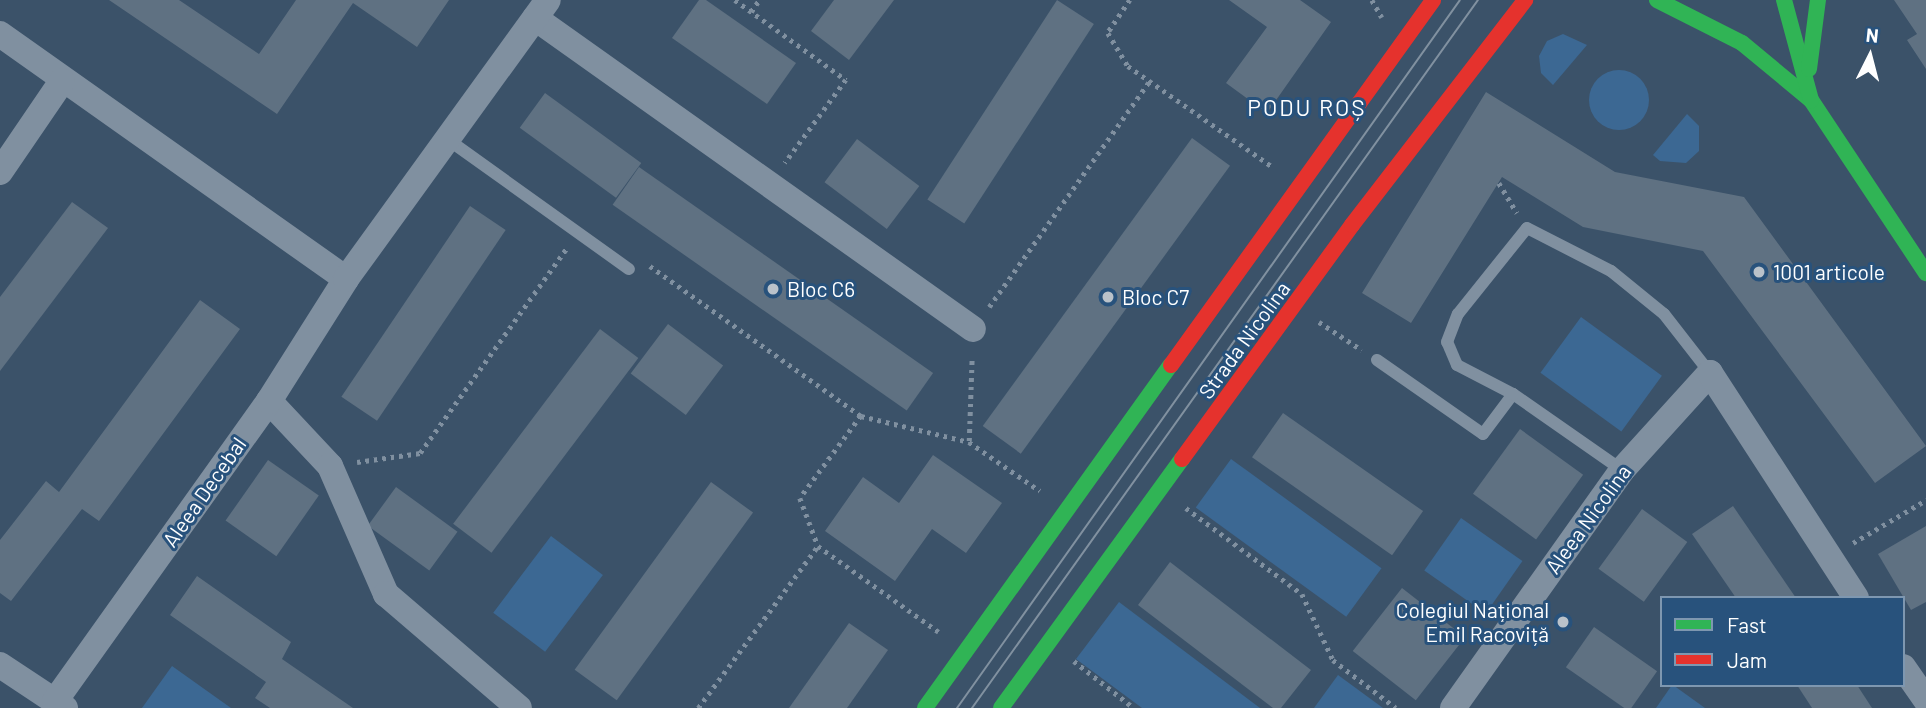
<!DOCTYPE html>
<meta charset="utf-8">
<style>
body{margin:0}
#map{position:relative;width:1926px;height:708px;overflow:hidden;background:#3b5269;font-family:Barlow,sans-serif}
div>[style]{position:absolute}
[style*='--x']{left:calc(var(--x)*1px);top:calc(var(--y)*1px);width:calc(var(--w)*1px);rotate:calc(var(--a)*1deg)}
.green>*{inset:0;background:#3c6893;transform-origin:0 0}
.round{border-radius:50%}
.building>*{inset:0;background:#5f7182;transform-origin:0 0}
.path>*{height:4.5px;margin-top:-2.25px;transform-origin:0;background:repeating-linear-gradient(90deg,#8090a0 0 3.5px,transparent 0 8.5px)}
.lane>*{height:12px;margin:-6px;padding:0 6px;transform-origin:6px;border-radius:6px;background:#8090a0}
.street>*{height:26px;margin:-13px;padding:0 13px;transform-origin:13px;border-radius:13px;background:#8090a0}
.fast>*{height:16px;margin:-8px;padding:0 8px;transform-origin:8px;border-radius:8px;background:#30b455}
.jam>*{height:16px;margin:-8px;padding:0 8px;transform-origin:8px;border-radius:8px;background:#e5322d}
.tram>*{height:2px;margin:-1px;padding:0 1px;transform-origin:1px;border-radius:1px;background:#8191a0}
.dots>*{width:19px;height:19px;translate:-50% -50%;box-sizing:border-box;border:4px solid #28527c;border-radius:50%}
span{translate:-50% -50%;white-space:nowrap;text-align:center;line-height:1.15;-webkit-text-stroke:6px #28527c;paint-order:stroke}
.poi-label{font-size:21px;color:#fff}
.left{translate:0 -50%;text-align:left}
.right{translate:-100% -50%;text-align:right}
.street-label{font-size:21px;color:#fff}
.neighbourhood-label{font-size:23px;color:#fff;letter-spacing:2px}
.legend{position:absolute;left:1660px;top:596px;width:245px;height:91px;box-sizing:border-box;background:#28527c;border:2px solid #7e97b0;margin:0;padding:9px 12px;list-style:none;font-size:21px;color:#fff}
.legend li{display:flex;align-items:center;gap:14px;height:35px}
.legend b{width:35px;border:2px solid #7e97b0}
.north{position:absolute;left:1835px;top:21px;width:70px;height:70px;-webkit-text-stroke:5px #28527c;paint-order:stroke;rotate:6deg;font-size:19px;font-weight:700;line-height:28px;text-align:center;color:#fff}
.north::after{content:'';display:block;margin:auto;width:24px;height:32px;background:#fff;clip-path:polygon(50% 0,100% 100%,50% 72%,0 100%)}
</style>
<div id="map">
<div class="green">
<div style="clip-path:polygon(1563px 34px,1587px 45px,1553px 85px,1541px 73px,1539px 56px,1547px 41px)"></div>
<div class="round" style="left:1589px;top:70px;width:60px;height:60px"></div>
<div style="clip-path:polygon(1687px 114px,1699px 126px,1699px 151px,1686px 163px,1660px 161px,1653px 155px)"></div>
<div style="left:1581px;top:317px;width:100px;height:69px;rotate:36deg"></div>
<div style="left:1231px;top:459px;width:186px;height:60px;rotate:36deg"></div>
<div style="left:1461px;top:518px;width:75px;height:64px;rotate:35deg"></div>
<div style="left:551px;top:536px;width:65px;height:96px;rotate:37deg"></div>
<div style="clip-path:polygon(1119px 602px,1260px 708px,1142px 708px,1076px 659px)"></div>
<div style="clip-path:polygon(172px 666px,231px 708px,142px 708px)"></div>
<div style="clip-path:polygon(1338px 675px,1383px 708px,1314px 708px)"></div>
<div style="clip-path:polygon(1672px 685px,1673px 685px,1705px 708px,1656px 708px)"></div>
</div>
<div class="building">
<div style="clip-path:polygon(109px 0,179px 0,259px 54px,296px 0,449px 0,417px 47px,353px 3px,277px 114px)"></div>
<div style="clip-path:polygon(699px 0,706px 0,796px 63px,767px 104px,672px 38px)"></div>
<div style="clip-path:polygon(834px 0,894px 0,849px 60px,811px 31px)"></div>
<div style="left:1057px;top:0;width:44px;height:238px;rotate:33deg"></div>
<div style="clip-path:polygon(1229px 0,1300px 0,1331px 22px,1267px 113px,1226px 83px,1267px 27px)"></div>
<div style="clip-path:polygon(1894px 0,1926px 0,1926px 69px,1907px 40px,1917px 34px)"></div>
<div style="clip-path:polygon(1486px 92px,1615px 172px,1744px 197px,1926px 446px,1875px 483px,1703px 251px,1583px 227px,1502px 177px,1411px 323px,1362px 293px)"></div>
<div style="left:545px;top:93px;width:119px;height:43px;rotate:36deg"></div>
<div style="left:1192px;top:138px;width:47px;height:356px;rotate:36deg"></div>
<div style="left:857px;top:139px;width:78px;height:54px;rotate:37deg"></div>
<div style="left:639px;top:167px;width:359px;height:46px;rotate:35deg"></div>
<div style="clip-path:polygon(72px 202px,108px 228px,0 371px,0 297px)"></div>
<div style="left:470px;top:206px;width:43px;height:230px;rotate:34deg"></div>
<div style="clip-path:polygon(200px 300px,240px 329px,99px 521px,82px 509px,11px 601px,0 593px,0 540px,46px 481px,59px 492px)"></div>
<div style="left:668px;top:324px;width:69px;height:62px;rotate:37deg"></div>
<div style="left:600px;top:329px;width:48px;height:244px;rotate:37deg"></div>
<div style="left:1283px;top:413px;width:171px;height:54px;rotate:35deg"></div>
<div style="left:1520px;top:429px;width:78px;height:80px;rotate:36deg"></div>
<div style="clip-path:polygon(933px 455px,1002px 503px,966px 553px,932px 529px,895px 581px,825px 531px,863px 477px,899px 503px)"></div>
<div style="left:268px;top:460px;width:62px;height:74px;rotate:35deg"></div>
<div style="left:711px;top:482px;width:52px;height:232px;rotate:36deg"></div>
<div style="left:396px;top:487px;width:76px;height:48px;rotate:36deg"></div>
<div style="clip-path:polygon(1733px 506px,1796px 598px,1736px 598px,1692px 534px)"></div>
<div style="left:1642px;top:509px;width:56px;height:74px;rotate:36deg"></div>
<div style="clip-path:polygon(1926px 526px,1926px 602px,1911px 610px,1878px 554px)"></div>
<div style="clip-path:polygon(1170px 562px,1311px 670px,1281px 708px,1273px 708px,1138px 605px)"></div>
<div style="clip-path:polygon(197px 576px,291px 642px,282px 659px,353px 708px,270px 708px,255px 698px,266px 682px,170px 615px)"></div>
<div style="left:1402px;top:588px;width:80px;height:80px;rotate:38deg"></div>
<div style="clip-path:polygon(849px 623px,888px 650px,847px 708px,789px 708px)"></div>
<div style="left:1594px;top:627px;width:77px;height:49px;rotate:35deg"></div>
<div style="clip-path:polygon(1797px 685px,1857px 685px,1872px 708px,1812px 708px)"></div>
</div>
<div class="path">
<div style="--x:735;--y:0;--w:137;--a:35.8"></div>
<div style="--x:846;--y:80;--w:103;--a:126.3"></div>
<div style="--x:1130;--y:0;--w:40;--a:124"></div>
<div style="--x:1108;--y:33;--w:39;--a:59"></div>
<div style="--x:1128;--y:66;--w:177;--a:34.9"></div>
<div style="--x:1372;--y:0;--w:20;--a:60"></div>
<div style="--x:751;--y:12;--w:14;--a:-56"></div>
<div style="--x:1499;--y:183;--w:35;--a:59"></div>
<div style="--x:650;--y:266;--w:259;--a:35.4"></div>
<div style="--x:861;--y:416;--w:111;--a:13.5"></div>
<div style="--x:969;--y:442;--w:86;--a:34.6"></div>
<div style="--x:989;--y:307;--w:276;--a:-54.6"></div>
<div style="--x:1319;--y:322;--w:51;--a:33.1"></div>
<div style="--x:861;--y:416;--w:102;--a:126.6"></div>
<div style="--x:800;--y:498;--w:51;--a:69.4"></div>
<div style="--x:818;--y:546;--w:148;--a:35.4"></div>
<div style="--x:969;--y:441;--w:85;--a:-88"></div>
<div style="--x:357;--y:462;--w:64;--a:-8.1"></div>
<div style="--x:420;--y:453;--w:252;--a:-54.4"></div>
<div style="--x:1186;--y:508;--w:144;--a:36.6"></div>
<div style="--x:1302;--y:594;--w:73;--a:64.8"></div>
<div style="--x:1333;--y:660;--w:79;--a:37.3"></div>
<div style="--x:1853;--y:543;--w:85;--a:-30.5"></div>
<div style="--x:1074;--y:661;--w:76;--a:38.1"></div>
<div style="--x:698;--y:708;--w:202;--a:-53.5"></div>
</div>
<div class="lane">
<div style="--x:450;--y:141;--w:220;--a:35.6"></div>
<div style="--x:1377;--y:360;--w:129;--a:34.9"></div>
<div style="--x:1483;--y:434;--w:50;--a:-53.1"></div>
<div style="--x:1622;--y:470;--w:133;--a:-145.1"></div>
<div style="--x:1513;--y:394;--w:63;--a:-152.6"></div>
<div style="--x:1457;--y:365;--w:25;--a:-113"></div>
<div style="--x:1447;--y:342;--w:30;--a:-69"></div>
<div style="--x:1458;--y:314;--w:110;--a:-51.3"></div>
<div style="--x:1527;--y:228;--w:94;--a:27.1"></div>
<div style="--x:1611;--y:271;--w:68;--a:39.1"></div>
<div style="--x:1664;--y:314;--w:75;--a:52.1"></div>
</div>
<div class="street">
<div style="--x:535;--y:18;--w:537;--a:35.38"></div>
<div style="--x:0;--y:34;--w:424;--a:35.3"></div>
<div style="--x:0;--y:172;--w:110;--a:-55.7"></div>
<div style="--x:269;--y:401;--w:89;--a:46.8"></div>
<div style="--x:330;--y:466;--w:140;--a:66.4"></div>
<div style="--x:386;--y:594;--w:175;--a:40.6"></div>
<div style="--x:0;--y:665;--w:78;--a:33.5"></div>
<div style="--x:1903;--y:667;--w:40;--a:55.1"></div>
<div style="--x:55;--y:701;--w:369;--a:-54.5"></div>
<div style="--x:269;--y:401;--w:144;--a:-57.7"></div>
<div style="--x:346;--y:279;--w:344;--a:-54.1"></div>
<div style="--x:1453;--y:708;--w:292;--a:-54.6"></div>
<div style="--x:1622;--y:470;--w:131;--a:-47.8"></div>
<div style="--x:1710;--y:373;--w:268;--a:57"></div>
</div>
<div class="fast">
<div style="--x:1657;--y:0;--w:95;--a:26.8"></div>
<div style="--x:1742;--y:43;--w:89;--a:39.6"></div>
<div style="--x:1811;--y:100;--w:208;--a:56.4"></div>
<div style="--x:1784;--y:0;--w:104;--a:74.9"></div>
<div style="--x:1809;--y:69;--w:70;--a:-82.6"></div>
<div style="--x:925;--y:708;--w:422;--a:-54.4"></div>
<div style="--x:1001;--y:708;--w:308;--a:-54"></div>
</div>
<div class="jam">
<div style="--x:1171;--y:365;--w:449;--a:-54.3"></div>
<div style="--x:1182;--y:459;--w:289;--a:-54"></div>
<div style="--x:1352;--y:225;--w:284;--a:-52.4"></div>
</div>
<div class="tram">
<div style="--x:957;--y:708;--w:868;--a:-54.61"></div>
<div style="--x:972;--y:708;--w:870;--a:-54.45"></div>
</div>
<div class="dots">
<div style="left:1759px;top:272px;background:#bac2ca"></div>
<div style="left:773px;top:289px;background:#bac2ca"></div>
<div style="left:1108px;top:297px;background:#bac2ca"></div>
<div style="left:1563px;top:622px;background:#bac2ca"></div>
</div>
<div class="poi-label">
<span class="left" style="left:1773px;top:272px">1001 articole</span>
<span class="left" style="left:787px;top:289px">Bloc C6</span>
<span class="left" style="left:1122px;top:297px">Bloc C7</span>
<span class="right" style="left:1549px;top:622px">Colegiul Național<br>Emil Racoviță</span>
</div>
<div class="street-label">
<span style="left:1244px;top:340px;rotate:-54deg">Strada Nicolina</span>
<span style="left:204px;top:492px;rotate:-55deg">Aleea Decebal</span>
<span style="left:1588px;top:519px;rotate:-54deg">Aleea Nicolina</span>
</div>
<div class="neighbourhood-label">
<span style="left:1307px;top:107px">PODU ROȘ</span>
</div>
<ul class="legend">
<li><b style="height:9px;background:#30b455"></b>Fast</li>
<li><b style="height:9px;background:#e5322d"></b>Jam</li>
</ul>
<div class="north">N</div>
</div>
